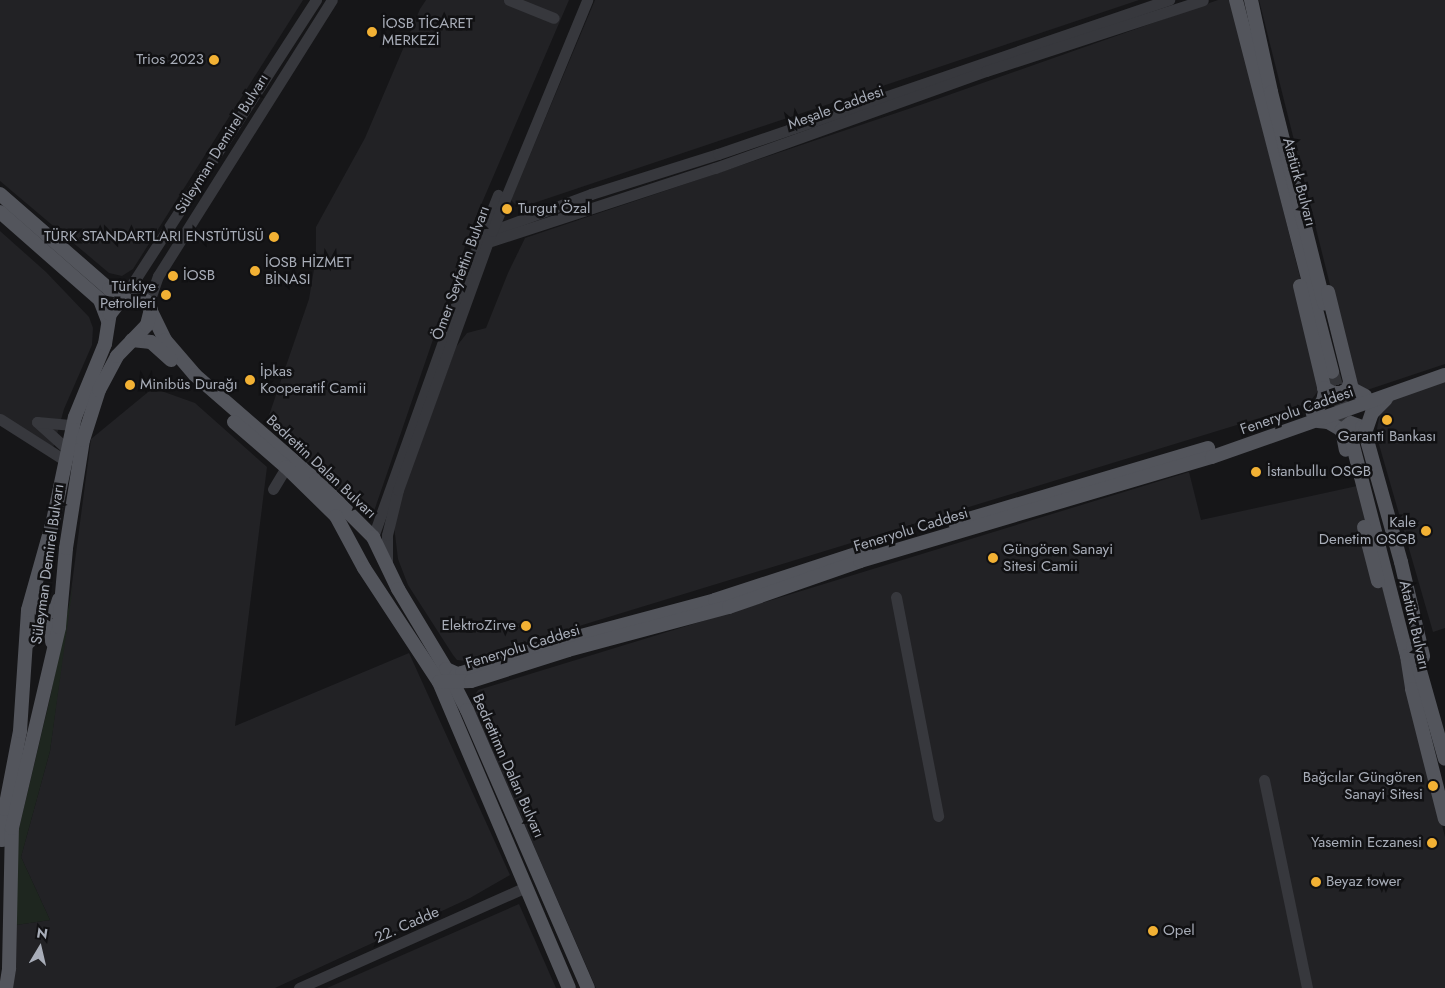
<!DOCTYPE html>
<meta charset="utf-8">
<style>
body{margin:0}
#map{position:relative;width:1445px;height:988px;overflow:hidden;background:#161618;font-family:Jost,sans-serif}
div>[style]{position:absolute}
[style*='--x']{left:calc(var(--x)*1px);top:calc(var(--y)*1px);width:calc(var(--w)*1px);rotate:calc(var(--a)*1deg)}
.built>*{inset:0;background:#222225}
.green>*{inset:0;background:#1e261f}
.major-tunnel>*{height:14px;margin-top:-7px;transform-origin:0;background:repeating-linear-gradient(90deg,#333438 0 14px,transparent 0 21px)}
.minor>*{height:11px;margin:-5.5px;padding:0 5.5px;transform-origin:5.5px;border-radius:5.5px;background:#37383d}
.major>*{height:14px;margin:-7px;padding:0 7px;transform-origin:7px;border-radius:7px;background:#53555c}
.dots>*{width:14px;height:14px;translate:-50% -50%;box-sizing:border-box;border:2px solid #111113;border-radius:50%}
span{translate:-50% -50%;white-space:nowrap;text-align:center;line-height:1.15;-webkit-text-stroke:5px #111113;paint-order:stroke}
.poi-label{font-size:15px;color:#a8adb8}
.left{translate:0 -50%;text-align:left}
.right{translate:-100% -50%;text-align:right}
.street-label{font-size:15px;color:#a8adb8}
.north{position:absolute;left:15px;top:923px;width:50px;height:50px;-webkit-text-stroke:4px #111113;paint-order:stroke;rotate:9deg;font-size:14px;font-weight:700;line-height:20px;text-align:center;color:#a8adb8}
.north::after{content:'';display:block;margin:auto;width:18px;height:22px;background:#a8adb8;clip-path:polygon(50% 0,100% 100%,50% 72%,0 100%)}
</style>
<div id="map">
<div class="built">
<div style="clip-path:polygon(0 0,303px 0,133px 269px,122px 276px,109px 273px,0 181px)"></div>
<div style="clip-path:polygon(426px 0,569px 0,472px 226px,371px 520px,266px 424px,309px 299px,316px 257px,316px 227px,365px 138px,420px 9px)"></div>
<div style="clip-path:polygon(595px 0,1139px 0,519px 208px,511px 200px)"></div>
<div style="clip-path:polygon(1218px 0,1230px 0,1324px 372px,1321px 387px,1309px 403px,465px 661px,457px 660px,453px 655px,408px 585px,398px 559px,394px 526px,398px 505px,456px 347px,467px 333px,486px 328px,508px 273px,525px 238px,923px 104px)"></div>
<div style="clip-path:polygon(1259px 0,1445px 0,1445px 364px,1367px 390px,1355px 385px)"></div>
<div style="clip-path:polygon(0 231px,46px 272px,89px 317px,93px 328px,92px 345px,64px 409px,52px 452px,0 418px)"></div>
<div style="clip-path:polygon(1445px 377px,1445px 628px,1433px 632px,1376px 434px,1380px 413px,1388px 396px)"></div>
<div style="clip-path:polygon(153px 388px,195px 403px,267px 467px,235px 726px,409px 653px,510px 875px,470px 898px,275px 988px,13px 988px,16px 925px,50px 920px,21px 857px,50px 751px,91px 439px)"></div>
<div style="clip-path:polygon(1189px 472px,1201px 520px,1357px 486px,1445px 837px,1445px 988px,596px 988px,473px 707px,472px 699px,478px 690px)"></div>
<div style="clip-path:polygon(519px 904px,556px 988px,327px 988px)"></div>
</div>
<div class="green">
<div style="clip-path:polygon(73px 585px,50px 751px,21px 857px,50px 920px,16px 925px,17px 837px,50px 698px)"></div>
</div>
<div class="major-tunnel">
<div style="--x:1332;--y:372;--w:51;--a:74.1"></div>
</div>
<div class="minor">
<div style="--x:509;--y:0;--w:48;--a:21.8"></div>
<div style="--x:484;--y:228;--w:9;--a:21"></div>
<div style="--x:492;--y:231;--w:106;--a:-20.5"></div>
<div style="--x:591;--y:194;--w:133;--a:-17.5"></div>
<div style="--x:718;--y:154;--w:477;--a:-18.9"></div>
<div style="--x:480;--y:240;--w:8;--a:14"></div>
<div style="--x:488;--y:242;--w:239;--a:-18.1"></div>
<div style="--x:715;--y:168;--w:288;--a:-19.7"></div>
<div style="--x:986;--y:71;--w:228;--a:-18.1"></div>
<div style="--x:127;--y:292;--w:348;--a:-57.1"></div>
<div style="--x:151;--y:309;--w:10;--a:-96"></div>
<div style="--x:150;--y:299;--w:24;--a:-71"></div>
<div style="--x:158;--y:276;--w:326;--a:-57.8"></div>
<div style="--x:0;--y:419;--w:78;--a:32.5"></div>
<div style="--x:37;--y:422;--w:40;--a:42"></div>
<div style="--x:37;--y:422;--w:36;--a:5"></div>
<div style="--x:273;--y:489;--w:26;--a:-59"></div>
<div style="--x:373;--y:537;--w:296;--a:-70.3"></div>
<div style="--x:473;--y:258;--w:68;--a:-68.4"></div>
<div style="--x:387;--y:562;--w:27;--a:-90"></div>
<div style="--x:387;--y:535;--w:46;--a:-76.3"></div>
<div style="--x:398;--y:490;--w:276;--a:-70.1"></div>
<div style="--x:492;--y:231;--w:250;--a:-67.6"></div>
<div style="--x:896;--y:597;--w:223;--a:79.1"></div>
<div style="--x:1264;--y:780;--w:212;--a:78.3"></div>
<div style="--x:299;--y:988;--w:248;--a:-24"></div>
</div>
<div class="major">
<div style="--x:1236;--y:0;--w:384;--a:75.5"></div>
<div style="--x:1251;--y:0;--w:94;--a:77.7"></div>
<div style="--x:1271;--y:92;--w:218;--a:75.9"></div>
<div style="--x:0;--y:194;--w:145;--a:41.1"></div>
<div style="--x:109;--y:289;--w:23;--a:10"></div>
<div style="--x:132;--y:293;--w:16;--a:30"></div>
<div style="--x:146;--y:301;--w:43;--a:64"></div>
<div style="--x:165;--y:340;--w:46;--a:49.4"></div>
<div style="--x:195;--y:375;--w:160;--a:41"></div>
<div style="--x:316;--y:480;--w:81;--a:45"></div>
<div style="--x:373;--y:537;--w:58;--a:64.3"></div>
<div style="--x:398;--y:589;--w:93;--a:59"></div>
<div style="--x:446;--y:669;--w:46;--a:62.9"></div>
<div style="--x:467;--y:710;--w:303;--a:66.5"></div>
<div style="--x:0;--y:212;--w:133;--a:41.3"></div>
<div style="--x:100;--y:300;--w:22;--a:69"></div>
<div style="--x:1300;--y:286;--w:108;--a:76.6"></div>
<div style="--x:1325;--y:391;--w:10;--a:101"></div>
<div style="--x:1323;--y:401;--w:16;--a:130"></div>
<div style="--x:1328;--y:292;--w:100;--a:76.1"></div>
<div style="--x:1352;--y:389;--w:15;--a:28"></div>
<div style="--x:132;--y:340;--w:19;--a:6"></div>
<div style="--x:151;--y:342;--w:27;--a:42"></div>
<div style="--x:1324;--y:388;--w:10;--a:29"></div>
<div style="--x:1333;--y:393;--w:8;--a:0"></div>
<div style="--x:1341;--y:393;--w:8;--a:-30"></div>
<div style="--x:1348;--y:389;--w:7;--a:-74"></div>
<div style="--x:1318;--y:421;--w:10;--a:6"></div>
<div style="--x:1328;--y:422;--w:16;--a:30"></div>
<div style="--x:1342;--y:430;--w:20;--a:79"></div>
<div style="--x:234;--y:422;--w:69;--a:40.9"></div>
<div style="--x:286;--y:467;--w:70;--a:44.4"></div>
<div style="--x:336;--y:516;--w:59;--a:61.7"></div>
<div style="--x:364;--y:568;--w:136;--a:56.7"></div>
<div style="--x:439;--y:682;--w:332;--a:67"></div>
<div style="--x:1342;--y:430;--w:11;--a:-38"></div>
<div style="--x:1351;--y:423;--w:12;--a:20"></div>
<div style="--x:1362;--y:427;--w:7;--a:63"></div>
<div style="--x:1365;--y:433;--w:134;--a:74.4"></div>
<div style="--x:1401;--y:562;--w:97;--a:76.8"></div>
<div style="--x:1365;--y:433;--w:21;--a:-71"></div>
<div style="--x:1372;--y:413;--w:20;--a:-45"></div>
<div style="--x:1351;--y:438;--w:225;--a:75.6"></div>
<div style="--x:1407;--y:656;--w:33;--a:81"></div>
<div style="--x:1412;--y:689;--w:134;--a:75.8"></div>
<div style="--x:955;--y:523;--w:264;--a:-16.5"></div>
<div style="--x:1364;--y:527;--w:56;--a:75.5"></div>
<div style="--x:35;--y:593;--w:14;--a:82"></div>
<div style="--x:37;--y:607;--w:11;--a:38"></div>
<div style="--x:46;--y:614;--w:11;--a:-27"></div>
<div style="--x:56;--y:609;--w:10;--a:-73"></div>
<div style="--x:29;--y:642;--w:14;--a:-73"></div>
<div style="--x:33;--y:629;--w:11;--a:-34"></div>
<div style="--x:42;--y:623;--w:9;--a:18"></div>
<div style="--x:51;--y:626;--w:16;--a:86"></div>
<div style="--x:1413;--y:646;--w:117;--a:74.2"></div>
<div style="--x:446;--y:669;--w:12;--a:24"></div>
<div style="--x:457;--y:674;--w:5;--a:-11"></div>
<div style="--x:462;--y:673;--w:109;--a:-17.6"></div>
<div style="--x:566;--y:640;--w:154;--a:-15"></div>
<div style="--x:715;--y:600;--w:158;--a:-18.1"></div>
<div style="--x:439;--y:682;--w:32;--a:-2"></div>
<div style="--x:471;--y:681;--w:102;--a:-17.7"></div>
<div style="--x:568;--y:650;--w:167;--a:-15"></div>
<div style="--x:729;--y:607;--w:139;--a:-19.3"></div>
<div style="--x:860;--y:561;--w:367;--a:-16.5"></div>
<div style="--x:1212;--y:457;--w:247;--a:-19.4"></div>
<div style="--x:2;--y:840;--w:31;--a:-84"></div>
<div style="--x:5;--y:809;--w:79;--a:-79.1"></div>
<div style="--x:20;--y:731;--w:121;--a:-86.2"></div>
<div style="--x:28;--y:610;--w:92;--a:-74.3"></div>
<div style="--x:53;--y:521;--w:106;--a:-78.1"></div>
<div style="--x:75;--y:417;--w:79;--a:-67.7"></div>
<div style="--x:105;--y:344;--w:30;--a:-81"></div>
<div style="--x:110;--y:314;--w:28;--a:-52"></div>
<div style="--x:6;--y:988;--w:20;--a:-81"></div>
<div style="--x:9;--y:968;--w:140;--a:-88.8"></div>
<div style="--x:12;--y:828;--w:206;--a:-76.8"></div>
<div style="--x:59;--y:627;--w:79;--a:-84.9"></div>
<div style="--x:66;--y:548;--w:109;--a:-81.1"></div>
<div style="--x:83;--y:440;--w:52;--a:-72.3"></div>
<div style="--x:99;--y:390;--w:38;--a:-62"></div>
<div style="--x:117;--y:356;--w:43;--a:-45.9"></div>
<div style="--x:147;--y:325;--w:16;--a:-76"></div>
</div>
<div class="dots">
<div style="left:372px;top:32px;background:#f2b134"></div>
<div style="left:214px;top:60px;background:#f2b134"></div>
<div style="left:507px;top:209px;background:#f2b134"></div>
<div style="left:274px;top:237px;background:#f2b134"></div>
<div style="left:255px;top:271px;background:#f2b134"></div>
<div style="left:173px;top:276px;background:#f2b134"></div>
<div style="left:166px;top:295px;background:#f2b134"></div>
<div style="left:250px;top:380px;background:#f2b134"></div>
<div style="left:130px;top:385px;background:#f2b134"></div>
<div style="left:1387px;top:420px;background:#f2b134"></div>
<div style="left:1256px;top:472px;background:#f2b134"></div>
<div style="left:1426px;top:531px;background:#f2b134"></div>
<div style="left:993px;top:558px;background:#f2b134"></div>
<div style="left:526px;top:626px;background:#f2b134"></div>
<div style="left:1433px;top:786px;background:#f2b134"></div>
<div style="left:1432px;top:843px;background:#f2b134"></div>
<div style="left:1316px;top:882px;background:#f2b134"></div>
<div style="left:1153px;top:931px;background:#f2b134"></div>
</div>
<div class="poi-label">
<span class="left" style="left:382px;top:32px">İOSB TİCARET<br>MERKEZİ</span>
<span class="right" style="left:204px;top:60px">Trios 2023</span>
<span class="left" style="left:518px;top:209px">Turgut Özal</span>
<span class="right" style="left:264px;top:237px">TÜRK STANDARTLARI ENSTÜTÜSÜ</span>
<span class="left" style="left:265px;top:271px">İOSB HİZMET<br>BİNASI</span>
<span class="left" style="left:183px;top:276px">İOSB</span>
<span class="right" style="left:156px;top:295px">Türkiye<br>Petrolleri</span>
<span class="left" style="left:260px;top:380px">İpkas<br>Kooperatif Camii</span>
<span class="left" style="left:140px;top:385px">Minibüs Durağı</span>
<span style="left:1387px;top:437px">Garanti Bankası</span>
<span class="left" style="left:1267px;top:472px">İstanbullu OSGB</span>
<span class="right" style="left:1416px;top:531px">Kale<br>Denetim OSGB</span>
<span class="left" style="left:1003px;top:558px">Güngören Sanayi<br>Sitesi Camii</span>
<span class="right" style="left:516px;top:626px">ElektroZirve</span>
<span class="right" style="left:1423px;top:786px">Bağcılar Güngören<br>Sanayi Sitesi</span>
<span class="right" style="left:1422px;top:843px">Yasemin Eczanesi</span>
<span class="left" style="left:1326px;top:882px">Beyaz tower</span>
<span class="left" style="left:1163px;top:931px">Opel</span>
</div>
<div class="street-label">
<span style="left:836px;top:108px;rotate:-20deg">Meşale Caddesi</span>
<span style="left:222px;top:144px;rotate:-58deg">Süleyman Demirel Bulvarı</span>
<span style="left:1299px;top:182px;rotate:75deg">Atatürk Bulvarı</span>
<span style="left:461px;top:273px;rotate:-70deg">Ömer Seyfettin Bulvarı</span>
<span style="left:1297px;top:411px;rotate:-19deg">Feneryolu Caddesi</span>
<span style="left:321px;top:467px;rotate:43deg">Bedrettin Dalan Bulvarı</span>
<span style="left:911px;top:530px;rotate:-17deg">Feneryolu Caddesi</span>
<span style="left:48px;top:564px;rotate:-82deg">Süleyman Demirel Bulvarı</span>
<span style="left:1414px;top:625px;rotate:77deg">Atatürk Bulvarı</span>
<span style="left:523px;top:647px;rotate:-17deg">Feneryolu Caddesi</span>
<span style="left:508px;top:766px;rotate:66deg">Bedrettimn Dalan Bulvarı</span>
<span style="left:407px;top:925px;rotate:-24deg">22. Cadde</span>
</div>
<div class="north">N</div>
</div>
